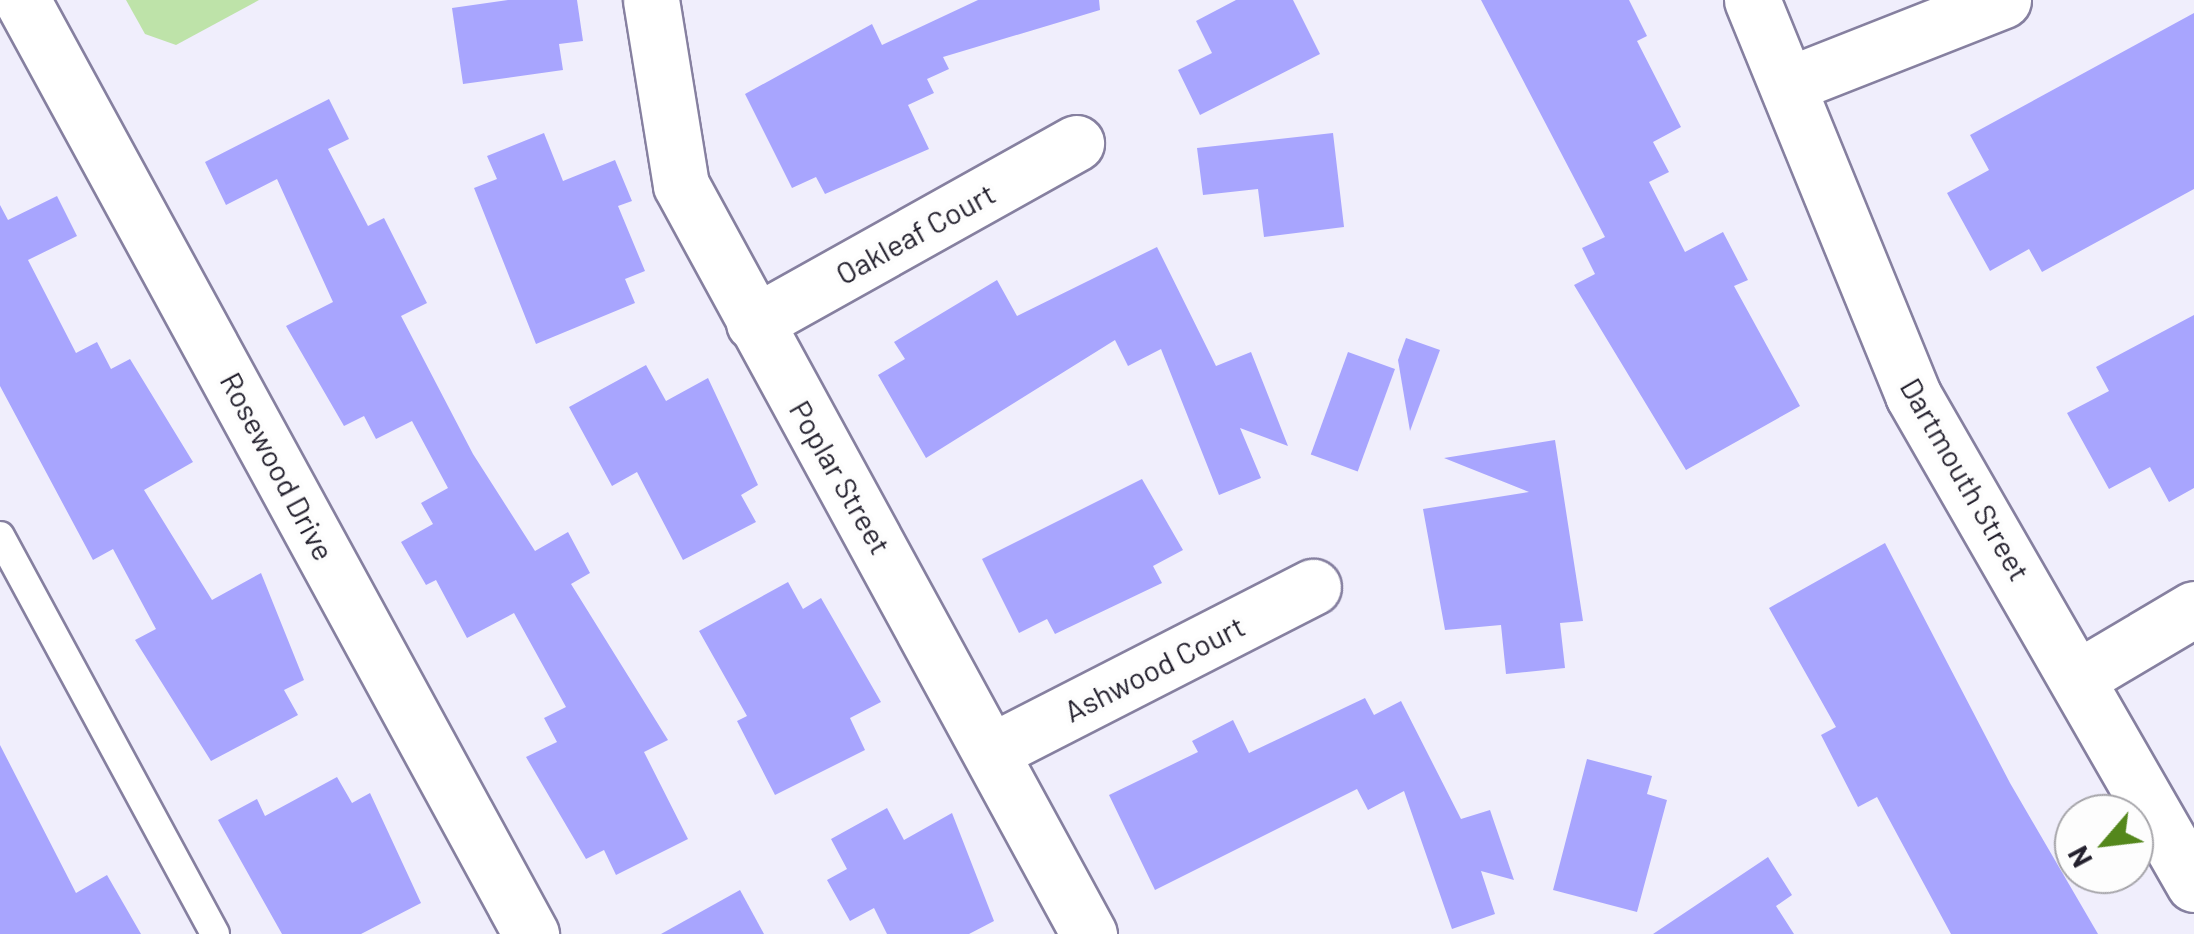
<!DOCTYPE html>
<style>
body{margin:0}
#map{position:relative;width:2194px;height:934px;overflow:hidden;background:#f0eefc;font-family:Barlow,sans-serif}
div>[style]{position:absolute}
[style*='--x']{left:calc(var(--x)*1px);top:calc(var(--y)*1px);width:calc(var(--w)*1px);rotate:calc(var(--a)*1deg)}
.green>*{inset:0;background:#bee3a9}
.building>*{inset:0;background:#a8a5fe;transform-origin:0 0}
.roads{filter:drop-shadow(2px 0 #8680a0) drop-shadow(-2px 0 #8680a0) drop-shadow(0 2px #8680a0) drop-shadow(0 -2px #8680a0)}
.lane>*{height:28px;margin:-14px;padding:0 14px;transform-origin:14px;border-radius:14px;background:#fff}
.street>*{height:55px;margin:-27.5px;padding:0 27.5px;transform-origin:27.5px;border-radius:27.5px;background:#fff}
span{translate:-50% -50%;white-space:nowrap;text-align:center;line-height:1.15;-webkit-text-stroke:8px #fdfdfd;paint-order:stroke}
.street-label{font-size:30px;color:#24212e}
.north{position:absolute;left:2054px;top:794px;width:100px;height:100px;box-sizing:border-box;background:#fdfdfd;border:2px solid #a6a5aa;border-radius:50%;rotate:242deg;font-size:28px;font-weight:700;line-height:40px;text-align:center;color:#24212e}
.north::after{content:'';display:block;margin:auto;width:35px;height:45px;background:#54871c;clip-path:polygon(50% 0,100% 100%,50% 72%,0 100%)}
</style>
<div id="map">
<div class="green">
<div style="clip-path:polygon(126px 0,259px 0,176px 45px,145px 34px)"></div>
</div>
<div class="building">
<div style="clip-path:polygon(508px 0,577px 0,583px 41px,559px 44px,563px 70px,463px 84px,452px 8px)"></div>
<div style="clip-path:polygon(978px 0,1099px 0,1100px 10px,943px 57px,949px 69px,927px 79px,934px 93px,908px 105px,929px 149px,825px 194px,816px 177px,792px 188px,745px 94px,872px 24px,882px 45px)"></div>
<div style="clip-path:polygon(1236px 0,1293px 0,1320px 54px,1200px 115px,1178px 70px,1212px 53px,1196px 21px)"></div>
<div style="clip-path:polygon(1481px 0,1629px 0,1647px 36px,1637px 41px,1681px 127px,1653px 142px,1669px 172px,1649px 182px,1685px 252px,1723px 232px,1748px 280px,1734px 286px,1800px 406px,1686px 470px,1574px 285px,1595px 274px,1582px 248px,1605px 237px)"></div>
<div style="clip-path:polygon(2194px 13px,2194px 189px,2042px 272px,2029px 249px,1990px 271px,1947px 193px,1989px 170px,1970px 135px)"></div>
<div style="clip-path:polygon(329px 99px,349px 139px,328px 149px,368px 226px,384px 218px,427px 303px,401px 316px,473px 454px,535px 551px,568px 532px,590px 573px,571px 584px,668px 740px,644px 752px,688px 839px,616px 875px,604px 850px,586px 859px,526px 757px,557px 742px,544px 718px,566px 707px,514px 613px,467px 638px,436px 580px,426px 585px,401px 542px,433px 524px,421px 503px,448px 488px,412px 421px,376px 439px,364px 416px,344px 426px,286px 326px,333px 302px,277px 179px,226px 205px,205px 162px)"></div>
<div style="clip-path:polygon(544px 133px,563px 181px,615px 160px,632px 201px,618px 206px,645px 271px,625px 279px,635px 303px,536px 344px,474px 188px,497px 179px,487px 156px)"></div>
<div style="clip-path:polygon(1333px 133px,1344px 227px,1264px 237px,1258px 189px,1203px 195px,1197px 148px)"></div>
<div style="clip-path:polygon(57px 196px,77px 236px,28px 260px,76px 353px,97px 342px,111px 369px,130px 359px,193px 462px,144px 490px,212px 600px,261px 573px,304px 680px,284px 690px,298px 715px,211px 761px,135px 640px,156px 629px,113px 549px,93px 560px,0 386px,0 205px,8px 220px)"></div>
<div style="clip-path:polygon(1157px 247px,1216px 366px,1251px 352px,1288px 446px,1240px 428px,1261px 478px,1219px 495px,1161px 349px,1128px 366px,1115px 340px,926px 458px,878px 375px,905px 359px,894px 342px,997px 280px,1017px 316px)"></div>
<div style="clip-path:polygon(2194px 315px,2194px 488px,2169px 502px,2150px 467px,2109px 489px,2067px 413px,2109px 391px,2096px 367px)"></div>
<div style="clip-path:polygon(1406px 338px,1440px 350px,1410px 431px,1398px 360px)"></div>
<div style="left:1348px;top:352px;width:50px;height:109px;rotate:20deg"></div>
<div style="clip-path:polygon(646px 365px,666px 401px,708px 378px,758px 485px,741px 495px,756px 522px,683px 560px,637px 472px,612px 486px,569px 407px)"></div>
<div style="clip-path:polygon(1555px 440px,1583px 621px,1560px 623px,1565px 668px,1506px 674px,1501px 625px,1445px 630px,1423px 509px,1529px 492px,1444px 458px)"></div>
<div style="clip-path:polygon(1142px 479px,1183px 550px,1153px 566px,1162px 583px,1055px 634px,1047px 619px,1019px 633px,982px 559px)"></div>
<div style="clip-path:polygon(1885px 543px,2010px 783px,2098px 934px,1951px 934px,1877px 797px,1858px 807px,1821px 735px,1836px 727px,1769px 608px)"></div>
<div style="clip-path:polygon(788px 582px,803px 609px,821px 598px,881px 702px,850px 718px,865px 750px,775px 795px,737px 721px,747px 716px,699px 631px)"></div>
<div style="clip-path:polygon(1365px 698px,1374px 715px,1401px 701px,1461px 819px,1490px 810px,1514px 880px,1481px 871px,1495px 914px,1452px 929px,1404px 791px,1368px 810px,1357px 789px,1155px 890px,1109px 795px,1198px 752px,1192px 741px,1233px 720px,1249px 753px)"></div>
<div style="clip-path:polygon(0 745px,76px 893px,107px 875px,141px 934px,0 934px)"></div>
<div style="clip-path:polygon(1587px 759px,1652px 776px,1647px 794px,1667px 800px,1637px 912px,1553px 890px)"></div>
<div style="clip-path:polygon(337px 777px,352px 803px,370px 793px,421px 903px,361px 934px,282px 934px,218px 820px,257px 799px,265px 816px)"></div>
<div style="clip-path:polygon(887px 808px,904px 840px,952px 813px,994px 921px,969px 934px,887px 934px,874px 908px,850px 921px,827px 880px,847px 869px,831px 839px)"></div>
<div style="clip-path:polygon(1768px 857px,1792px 895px,1776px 906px,1794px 934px,1653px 934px)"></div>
<div style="clip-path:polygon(740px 890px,764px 934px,661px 934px)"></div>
</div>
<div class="roads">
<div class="lane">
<div style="--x:0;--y:536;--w:452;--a:61.6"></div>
</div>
<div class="street">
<div style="--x:22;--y:0;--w:1064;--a:61.41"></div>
<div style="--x:651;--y:0;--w:187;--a:80.8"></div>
<div style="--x:681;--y:185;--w:853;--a:61.42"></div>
<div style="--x:1752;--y:0;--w:427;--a:67.8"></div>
<div style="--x:1913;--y:395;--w:564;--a:60.12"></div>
<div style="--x:1790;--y:84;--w:229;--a:-21.5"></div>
<div style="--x:754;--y:323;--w:369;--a:-29.2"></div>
<div style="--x:2081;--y:676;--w:131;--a:-30.7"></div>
<div style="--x:996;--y:749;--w:356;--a:-27.1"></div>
</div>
</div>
<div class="street-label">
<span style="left:915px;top:233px;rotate:-29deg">Oakleaf Court</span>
<span style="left:278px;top:466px;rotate:62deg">Rosewood Drive</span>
<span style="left:841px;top:477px;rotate:60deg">Poplar Street</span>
<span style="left:1966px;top:479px;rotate:60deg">Dartmouth Street</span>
<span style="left:1154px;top:668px;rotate:-27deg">Ashwood Court</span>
</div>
<div class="north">N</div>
</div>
